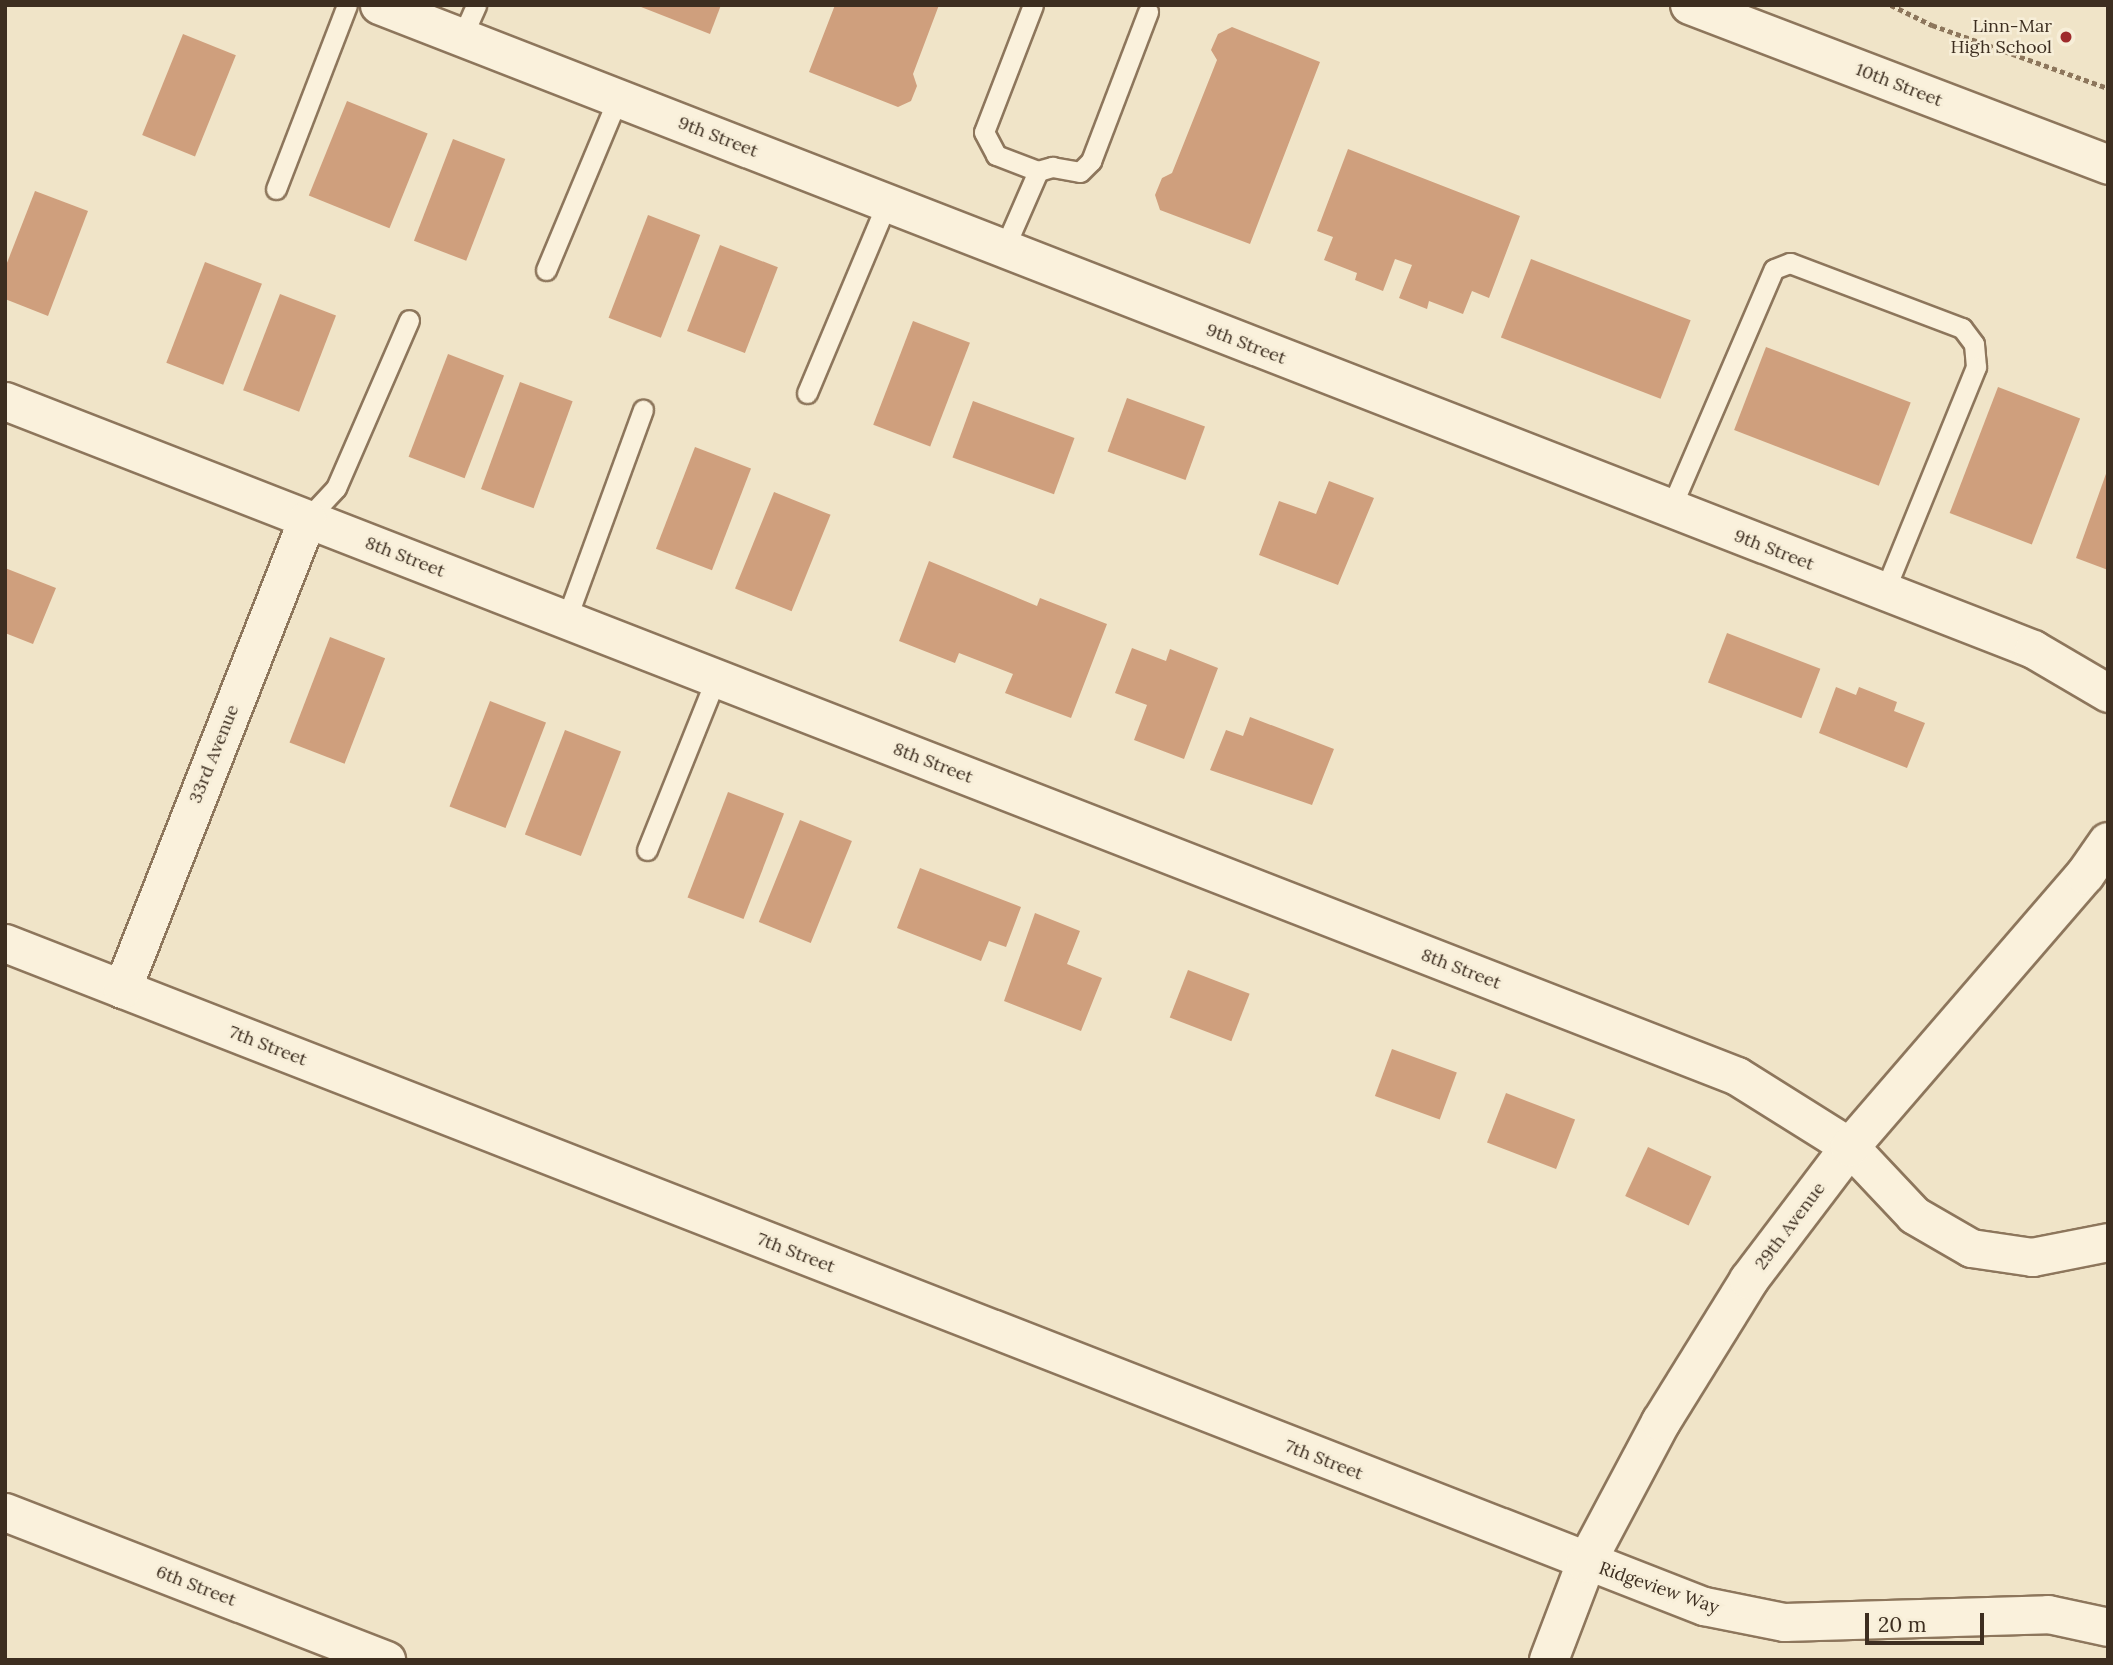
<!DOCTYPE html>
<style>
body{margin:0}
#map{position:relative;width:2113px;height:1665px;overflow:hidden;background:#f0e4c8;font-family:Lora,serif}
div>[style]{position:absolute}
[style*='--x']{left:calc(var(--x)*1px);top:calc(var(--y)*1px);width:calc(var(--w)*1px);rotate:calc(var(--a)*1deg)}
.building>*{inset:0;background:#cf9f7d;transform-origin:0 0}
.path>*{height:4.5px;margin-top:-2.25px;transform-origin:0;background:repeating-linear-gradient(90deg,#8d765c 0 5px,transparent 0 8.5px)}
.roads{filter:drop-shadow(2px 0 #8d765c) drop-shadow(-2px 0 #8d765c) drop-shadow(0 2px #8d765c) drop-shadow(0 -2px #8d765c)}
.lane>*{height:19px;margin:-9.5px;padding:0 9.5px;transform-origin:9.5px;border-radius:9.5px;background:#faf1dc}
.street>*{height:37px;margin:-18.5px;padding:0 18.5px;transform-origin:18.5px;border-radius:18.5px;background:#faf1dc}
.secondary>*{height:38px;margin:-19px;padding:0 19px;transform-origin:19px;border-radius:19px;background:#faf1dc}
.dots>*{width:19px;height:19px;translate:-50% -50%;box-sizing:border-box;border:4px solid #f7eed8;border-radius:50%}
span{translate:-50% -50%;white-space:nowrap;text-align:center;line-height:1.15;-webkit-text-stroke:5px #f7eed8;paint-order:stroke}
.poi-label{font-size:18px;color:#3d2e20}
.right{translate:-100% -50%;text-align:right}
.street-label{font-size:18px;color:#3d2e20}
.frame{position:absolute;inset:0;border:7px solid #3d2e20;pointer-events:none}
.scale{position:absolute;left:1865px;top:1613px;width:119px;height:32px;box-sizing:border-box;border:4px solid #3d2e20;border-top:0;padding-left:9px;font-size:21px;line-height:24px;white-space:nowrap;color:#3d2e20;-webkit-text-stroke:5px #f7eed8;paint-order:stroke}
</style>
<div id="map">
<div class="building">
<div style="clip-path:polygon(636px 5px,721px 5px,710px 34px)"></div>
<div style="clip-path:polygon(835px 5px,939px 5px,913px 74px,917px 86px,911px 101px,898px 107px,809px 72px)"></div>
<div style="clip-path:polygon(1232px 27px,1320px 62px,1250px 244px,1160px 210px,1155px 195px,1162px 178px,1172px 173px,1217px 60px,1211px 50px,1218px 34px)"></div>
<div style="left:183px;top:34px;width:57px;height:109px;rotate:22deg"></div>
<div style="left:347px;top:101px;width:87px;height:102px;rotate:22deg"></div>
<div style="left:453px;top:139px;width:56px;height:109px;rotate:21deg"></div>
<div style="clip-path:polygon(1348px 149px,1520px 216px,1489px 298px,1472px 291px,1463px 314px,1429px 301px,1427px 309px,1399px 298px,1412px 265px,1395px 259px,1383px 291px,1355px 280px,1357px 273px,1324px 260px,1333px 237px,1317px 231px)"></div>
<div style="clip-path:polygon(35px 191px,88px 211px,48px 316px,5px 299px,5px 268px)"></div>
<div style="left:648px;top:215px;width:56px;height:110px;rotate:21deg"></div>
<div style="left:720px;top:245px;width:62px;height:92px;rotate:21deg"></div>
<div style="left:1531px;top:259px;width:171px;height:84px;rotate:21deg"></div>
<div style="left:205px;top:262px;width:61px;height:108px;rotate:21deg"></div>
<div style="left:280px;top:294px;width:60px;height:103px;rotate:21deg"></div>
<div style="left:913px;top:321px;width:61px;height:111px;rotate:21deg"></div>
<div style="left:1766px;top:347px;width:155px;height:89px;rotate:21deg"></div>
<div style="left:448px;top:354px;width:60px;height:110px;rotate:21deg"></div>
<div style="left:520px;top:382px;width:56px;height:114px;rotate:20deg"></div>
<div style="left:1998px;top:387px;width:88px;height:135px;rotate:21deg"></div>
<div style="left:1127px;top:398px;width:83px;height:57px;rotate:20deg"></div>
<div style="left:973px;top:401px;width:108px;height:60px;rotate:20deg"></div>
<div style="left:695px;top:447px;width:60px;height:109px;rotate:21deg"></div>
<div style="clip-path:polygon(2107px 471px,2108px 471px,2108px 570px,2076px 558px)"></div>
<div style="clip-path:polygon(1329px 481px,1374px 498px,1338px 585px,1259px 555px,1279px 501px,1316px 514px)"></div>
<div style="left:774px;top:492px;width:61px;height:104px;rotate:22deg"></div>
<div style="clip-path:polygon(929px 561px,1037px 606px,1040px 598px,1107px 624px,1071px 718px,1005px 693px,1013px 674px,959px 653px,955px 663px,899px 641px)"></div>
<div style="clip-path:polygon(5px 568px,56px 588px,33px 644px,5px 633px)"></div>
<div style="left:1727px;top:633px;width:100px;height:53px;rotate:21deg"></div>
<div style="left:330px;top:637px;width:59px;height:113px;rotate:21deg"></div>
<div style="clip-path:polygon(1132px 648px,1166px 661px,1170px 649px,1218px 668px,1184px 759px,1134px 740px,1147px 705px,1115px 693px)"></div>
<div style="clip-path:polygon(1836px 687px,1856px 695px,1859px 687px,1897px 702px,1894px 711px,1925px 723px,1907px 768px,1819px 733px)"></div>
<div style="left:490px;top:701px;width:60px;height:113px;rotate:21deg"></div>
<div style="clip-path:polygon(1250px 717px,1334px 749px,1312px 805px,1210px 770px,1226px 730px,1243px 736px)"></div>
<div style="left:565px;top:730px;width:60px;height:112px;rotate:21deg"></div>
<div style="left:728px;top:792px;width:60px;height:113px;rotate:21deg"></div>
<div style="left:800px;top:820px;width:56px;height:110px;rotate:22deg"></div>
<div style="clip-path:polygon(920px 868px,1021px 907px,1006px 947px,989px 941px,981px 961px,897px 928px)"></div>
<div style="clip-path:polygon(1035px 913px,1080px 931px,1067px 964px,1102px 978px,1081px 1031px,1004px 1001px)"></div>
<div style="left:1188px;top:970px;width:66px;height:51px;rotate:21deg"></div>
<div style="left:1392px;top:1049px;width:69px;height:50px;rotate:20deg"></div>
<div style="left:1506px;top:1093px;width:74px;height:53px;rotate:21deg"></div>
<div style="left:1648px;top:1147px;width:70px;height:54px;rotate:25deg"></div>
</div>
<div class="path">
<div style="--x:1891;--y:5;--w:46;--a:26"></div>
<div style="--x:1932;--y:25;--w:187;--a:19.7"></div>
</div>
<div class="roads">
<div class="lane">
<div style="--x:1033;--y:5;--w:136;--a:111.1"></div>
<div style="--x:984;--y:132;--w:26;--a:62"></div>
<div style="--x:996;--y:155;--w:45;--a:20.9"></div>
<div style="--x:462;--y:37;--w:35;--a:-66"></div>
<div style="--x:276;--y:189;--w:197;--a:-68.9"></div>
<div style="--x:1004;--y:249;--w:85;--a:-66.4"></div>
<div style="--x:1038;--y:171;--w:15;--a:-16"></div>
<div style="--x:1052;--y:167;--w:28;--a:10"></div>
<div style="--x:1080;--y:172;--w:16;--a:-45"></div>
<div style="--x:1091;--y:161;--w:160;--a:-69.1"></div>
<div style="--x:546;--y:270;--w:186;--a:-67.3"></div>
<div style="--x:807;--y:393;--w:206;--a:-67.2"></div>
<div style="--x:1670;--y:510;--w:262;--a:-66.7"></div>
<div style="--x:1774;--y:269;--w:17;--a:-21"></div>
<div style="--x:1790;--y:263;--w:184;--a:20.7"></div>
<div style="--x:1962;--y:328;--w:20;--a:53"></div>
<div style="--x:1974;--y:344;--w:23;--a:85"></div>
<div style="--x:1976;--y:367;--w:243;--a:112.2"></div>
<div style="--x:307;--y:519;--w:42;--a:-46.9"></div>
<div style="--x:336;--y:488;--w:183;--a:-66.5"></div>
<div style="--x:566;--y:620;--w:224;--a:-69.9"></div>
<div style="--x:647;--y:850;--w:185;--a:-68.1"></div>
</div>
<div class="street">
<div style="--x:379;--y:5;--w:1775;--a:21.27"></div>
<div style="--x:2033;--y:649;--w:87;--a:30.4"></div>
<div style="--x:5;--y:401;--w:1859;--a:21.29"></div>
<div style="--x:1737;--y:1076;--w:133;--a:32.1"></div>
<div style="--x:1850;--y:1147;--w:93;--a:46.7"></div>
<div style="--x:1914;--y:1215;--w:66;--a:30.1"></div>
<div style="--x:1971;--y:1248;--w:62;--a:8.4"></div>
<div style="--x:2032;--y:1257;--w:77;--a:-11.2"></div>
<div style="--x:5;--y:943;--w:1824;--a:21.32"></div>
<div style="--x:1704;--y:1606;--w:82;--a:11.3"></div>
<div style="--x:1784;--y:1622;--w:264;--a:-1.7"></div>
<div style="--x:2048;--y:1614;--w:61;--a:12.2"></div>
<div style="--x:122;--y:989;--w:505;--a:-68.51"></div>
<div style="--x:5;--y:1512;--w:409;--a:21.2"></div>
</div>
<div class="secondary">
<div style="--x:1690;--y:5;--w:448;--a:20.9"></div>
<div style="--x:1549;--y:1660;--w:104;--a:-69.1"></div>
<div style="--x:1586;--y:1563;--w:160;--a:-62"></div>
<div style="--x:1661;--y:1422;--w:167;--a:-58.2"></div>
<div style="--x:1749;--y:1280;--w:167;--a:-52.8"></div>
<div style="--x:1850;--y:1147;--w:359;--a:-49.2"></div>
<div style="--x:2085;--y:875;--w:40;--a:-55.1"></div>
</div>
</div>
<div class="dots">
<div style="left:2066px;top:37px;background:#9e2a2b"></div>
</div>
<div class="poi-label">
<span class="right" style="left:2052px;top:37px">Linn-Mar<br>High School</span>
</div>
<div class="street-label">
<span style="left:1899px;top:85px;rotate:21deg">10th Street</span>
<span style="left:718px;top:137px;rotate:21deg">9th Street</span>
<span style="left:1246px;top:344px;rotate:21deg">9th Street</span>
<span style="left:1774px;top:550px;rotate:21deg">9th Street</span>
<span style="left:405px;top:557px;rotate:21deg">8th Street</span>
<span style="left:214px;top:754px;rotate:-68deg">33rd Avenue</span>
<span style="left:933px;top:763px;rotate:21deg">8th Street</span>
<span style="left:1461px;top:969px;rotate:21deg">8th Street</span>
<span style="left:268px;top:1046px;rotate:21deg">7th Street</span>
<span style="left:1790px;top:1226px;rotate:-53deg">29th Avenue</span>
<span style="left:796px;top:1253px;rotate:21deg">7th Street</span>
<span style="left:1324px;top:1460px;rotate:21deg">7th Street</span>
<span style="left:196px;top:1586px;rotate:21deg">6th Street</span>
<span style="left:1659px;top:1588px;rotate:19deg">Ridgeview Way</span>
</div>
<div class="frame"></div>
<div class="scale">20 m</div>
</div>
